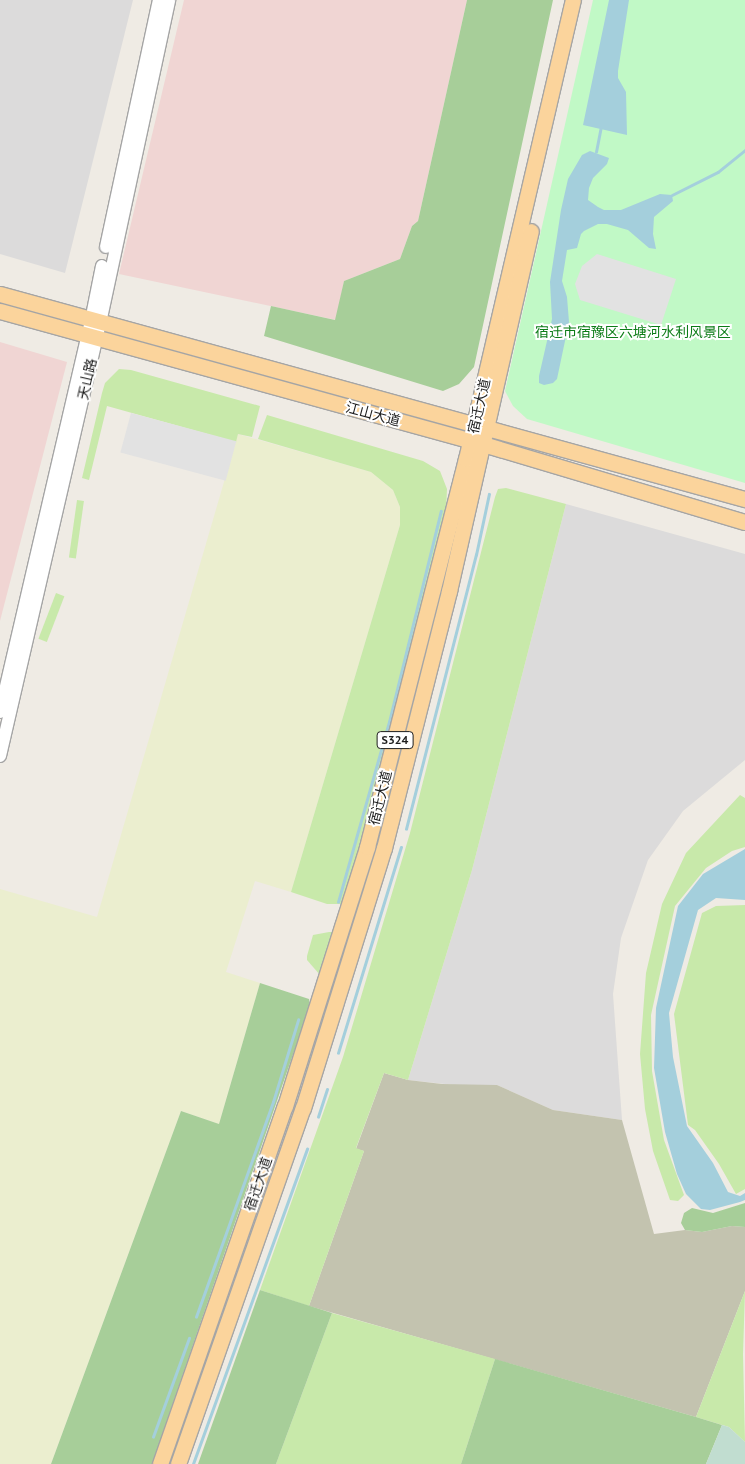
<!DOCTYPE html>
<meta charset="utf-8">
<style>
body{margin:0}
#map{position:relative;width:745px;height:1464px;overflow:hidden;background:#efebe4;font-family:"PT Sans","Noto Sans SC",sans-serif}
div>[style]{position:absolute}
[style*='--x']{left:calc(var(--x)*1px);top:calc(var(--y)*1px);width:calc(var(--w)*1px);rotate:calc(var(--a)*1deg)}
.residential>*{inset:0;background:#dcdbdb}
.commercial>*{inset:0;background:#f0d5d3}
.construction>*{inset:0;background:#c3c3af}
.farmland>*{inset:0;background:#ebeecf}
.grass>*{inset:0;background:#c8e9aa;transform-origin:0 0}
.forest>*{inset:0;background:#a7ce99}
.wetland>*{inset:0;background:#c1ddd0}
.park>*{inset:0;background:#c1f9c6}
.parking>*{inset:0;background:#e2e2e2;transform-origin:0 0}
.water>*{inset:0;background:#a4cfdc}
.stream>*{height:2.5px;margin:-1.25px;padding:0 1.25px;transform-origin:1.25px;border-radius:1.25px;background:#a4cfdc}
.roads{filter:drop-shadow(1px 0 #a5a5a5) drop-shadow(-1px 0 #a5a5a5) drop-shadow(0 1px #a5a5a5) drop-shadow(0 -1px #a5a5a5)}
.minor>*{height:12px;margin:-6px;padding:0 6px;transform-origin:6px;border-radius:6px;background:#fff}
.major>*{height:15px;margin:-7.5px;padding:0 7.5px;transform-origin:7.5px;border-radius:7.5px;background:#fbd49c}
span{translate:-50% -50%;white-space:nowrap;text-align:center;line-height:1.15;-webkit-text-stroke:4px #fff;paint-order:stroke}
.shield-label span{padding:1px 4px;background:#fff;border:1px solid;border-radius:4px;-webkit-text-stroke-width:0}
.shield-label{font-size:12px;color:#1e1e1e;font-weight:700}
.park-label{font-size:14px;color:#0c7c17}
.street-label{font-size:14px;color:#1e1e1e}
</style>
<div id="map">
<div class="residential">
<div style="clip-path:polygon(0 0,133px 0,65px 273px,0 254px)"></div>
<div style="clip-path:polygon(566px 504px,745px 554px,745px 760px,683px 811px,648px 860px,621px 938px,613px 994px,622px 1120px,553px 1110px,497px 1085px,454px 1085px,408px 1080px,472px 870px)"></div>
</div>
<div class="commercial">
<div style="clip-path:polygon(184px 0,467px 0,418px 221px,412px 226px,400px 259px,344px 281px,336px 320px,119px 274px)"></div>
<div style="clip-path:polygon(0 342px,67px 362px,0 621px)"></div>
</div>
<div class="construction">
<div style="clip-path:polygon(384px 1073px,408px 1080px,442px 1084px,497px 1085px,553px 1110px,622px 1120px,654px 1234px,685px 1230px,702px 1232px,732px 1226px,745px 1227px,745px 1291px,696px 1417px,309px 1306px,364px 1151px,356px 1149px)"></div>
</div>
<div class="farmland">
<div style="clip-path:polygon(238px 434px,371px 472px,393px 490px,400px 507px,400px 525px,291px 892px,255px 881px,226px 972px,260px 983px,219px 1124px,181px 1111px,51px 1464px,0 1464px,0 889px,97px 917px)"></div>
</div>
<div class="grass">
<div style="clip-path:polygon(119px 369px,131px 370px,260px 406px,252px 437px,238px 434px,236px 442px,107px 406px,89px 480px,82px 478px,102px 393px,105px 383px)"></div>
<div style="clip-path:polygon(267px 415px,423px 461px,440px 471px,447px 489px,446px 512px,386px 754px,343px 904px,327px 904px,291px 892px,400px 525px,400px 507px,393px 490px,371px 472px,258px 439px)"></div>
<div style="clip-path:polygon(506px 488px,566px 504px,472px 870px,408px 1080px,384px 1073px,356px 1148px,364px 1151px,309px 1306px,260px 1290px,343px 1057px,410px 833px,495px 497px,498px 489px)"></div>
<div style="left:77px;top:500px;width:7px;height:58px;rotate:8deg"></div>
<div style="left:56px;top:593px;width:9px;height:49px;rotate:21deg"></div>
<div style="clip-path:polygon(740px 795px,745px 798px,745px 847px,732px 851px,706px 868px,675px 906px,651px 1015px,652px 1071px,664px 1140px,684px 1195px,678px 1201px,670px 1200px,653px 1151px,645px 1109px,640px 1054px,646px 973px,662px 904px,686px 853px)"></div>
<div style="clip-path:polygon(745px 905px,745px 1189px,736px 1194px,719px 1164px,695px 1130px,688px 1125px,674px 1014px,702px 913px,716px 906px)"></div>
<div style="clip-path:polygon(329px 932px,334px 932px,320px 975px,307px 960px,307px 956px,313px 935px)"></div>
<div style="clip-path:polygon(745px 1291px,743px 1354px,745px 1442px,729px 1427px,696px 1417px)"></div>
<div style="clip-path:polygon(332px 1313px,495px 1359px,461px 1464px,276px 1464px)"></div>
</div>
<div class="forest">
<div style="clip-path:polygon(467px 0,553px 0,474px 367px,459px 384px,443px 391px,264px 336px,271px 306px,335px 320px,344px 281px,400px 259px,412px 226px,418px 221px)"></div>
<div style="clip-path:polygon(260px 983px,309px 999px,310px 1005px,152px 1464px,51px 1464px,181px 1111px,219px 1124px)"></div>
<div style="clip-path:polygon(745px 1203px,745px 1227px,732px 1226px,702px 1232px,685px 1230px,681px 1223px,684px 1213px,692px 1208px,713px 1213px)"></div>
<div style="clip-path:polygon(260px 1290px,332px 1313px,276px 1464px,198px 1464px)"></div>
<div style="clip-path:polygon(495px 1359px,696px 1417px,722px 1425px,706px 1464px,461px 1464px)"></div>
</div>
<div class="wetland">
<div style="clip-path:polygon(722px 1425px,729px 1427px,745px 1442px,745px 1464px,706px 1464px)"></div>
</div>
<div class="park">
<div style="clip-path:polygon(593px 0,745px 0,745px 483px,527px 419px,513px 406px,505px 391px)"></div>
</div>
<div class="parking">
<div style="clip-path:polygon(597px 254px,676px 279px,661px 325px,580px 300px,575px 284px,582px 266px)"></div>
<div style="left:131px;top:413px;width:109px;height:41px;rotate:15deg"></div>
</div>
<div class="water">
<div style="clip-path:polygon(609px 0,629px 0,618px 71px,618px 78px,626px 92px,627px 135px,583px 125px)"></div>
<div style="clip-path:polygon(590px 151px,609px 158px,607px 164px,593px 178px,589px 188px,588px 200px,598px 207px,604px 210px,621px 210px,660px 194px,672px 195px,673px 201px,654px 217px,653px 234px,656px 249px,649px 248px,628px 230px,607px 224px,598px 224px,584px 231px,581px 234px,577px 248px,567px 250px,562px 281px,567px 297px,569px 322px,557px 379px,553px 383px,544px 385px,539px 383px,539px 376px,552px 319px,550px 282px,561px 210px,568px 179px,582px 155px)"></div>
<div style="clip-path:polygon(745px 849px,745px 900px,716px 898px,698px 910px,669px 1013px,673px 1057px,687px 1126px,713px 1163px,728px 1192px,740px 1196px,745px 1193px,745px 1200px,740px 1202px,710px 1210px,701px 1209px,686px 1194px,677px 1174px,665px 1132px,654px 1068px,656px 1008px,678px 906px,703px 874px)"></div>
</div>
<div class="stream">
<div style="--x:596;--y:152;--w:25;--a:-79"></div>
<div style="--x:672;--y:195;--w:51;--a:-26.6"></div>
<div style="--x:718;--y:172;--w:35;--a:-39"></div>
<div style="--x:406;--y:829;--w:283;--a:-75.7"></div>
<div style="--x:476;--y:555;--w:62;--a:-78"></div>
<div style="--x:338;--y:902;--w:187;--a:-74.2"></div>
<div style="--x:389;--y:722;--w:217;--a:-76.2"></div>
<div style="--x:338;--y:1053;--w:215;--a:-73"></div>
<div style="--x:318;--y:1117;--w:29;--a:-72"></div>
<div style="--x:196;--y:1317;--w:228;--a:-70.3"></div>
<div style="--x:273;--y:1102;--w:86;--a:-73"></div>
<div style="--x:153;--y:1437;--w:105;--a:-70"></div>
<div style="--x:193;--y:1464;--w:335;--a:-70.1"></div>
</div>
<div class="roads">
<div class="minor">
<div style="--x:106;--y:247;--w:253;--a:-77.9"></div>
<div style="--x:0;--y:712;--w:401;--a:-76.9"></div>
<div style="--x:91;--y:321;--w:56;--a:-78.7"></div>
<div style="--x:0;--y:756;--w:444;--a:-77"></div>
<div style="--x:100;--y:323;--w:330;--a:-77.9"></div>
</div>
<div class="major">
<div style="--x:0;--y:294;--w:773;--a:15.39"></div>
<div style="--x:0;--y:311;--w:501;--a:15.4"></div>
<div style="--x:483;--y:444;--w:273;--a:16.6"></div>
<div style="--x:160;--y:1464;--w:379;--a:-70.8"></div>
<div style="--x:285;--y:1106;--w:272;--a:-72.4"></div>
<div style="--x:367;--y:847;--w:400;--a:-75.7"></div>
<div style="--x:466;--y:459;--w:471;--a:-76.9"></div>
<div style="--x:178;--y:1464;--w:377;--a:-70.7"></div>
<div style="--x:303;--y:1108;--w:272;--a:-72.7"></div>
<div style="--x:384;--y:848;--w:265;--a:-75.8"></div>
<div style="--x:449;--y:591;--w:369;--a:-77.2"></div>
</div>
</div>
<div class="shield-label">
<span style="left:395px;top:740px">S324</span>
</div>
<div class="park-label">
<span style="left:633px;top:332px">宿迁市宿豫区六塘河水利风景区</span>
</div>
<div class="street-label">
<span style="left:87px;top:379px;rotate:-77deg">天山路</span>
<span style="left:479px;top:406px;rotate:-77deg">宿迁大道</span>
<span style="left:373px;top:414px;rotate:15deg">江山大道</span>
<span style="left:380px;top:798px;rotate:-76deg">宿迁大道</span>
<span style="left:258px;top:1184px;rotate:-71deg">宿迁大道</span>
</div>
</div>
